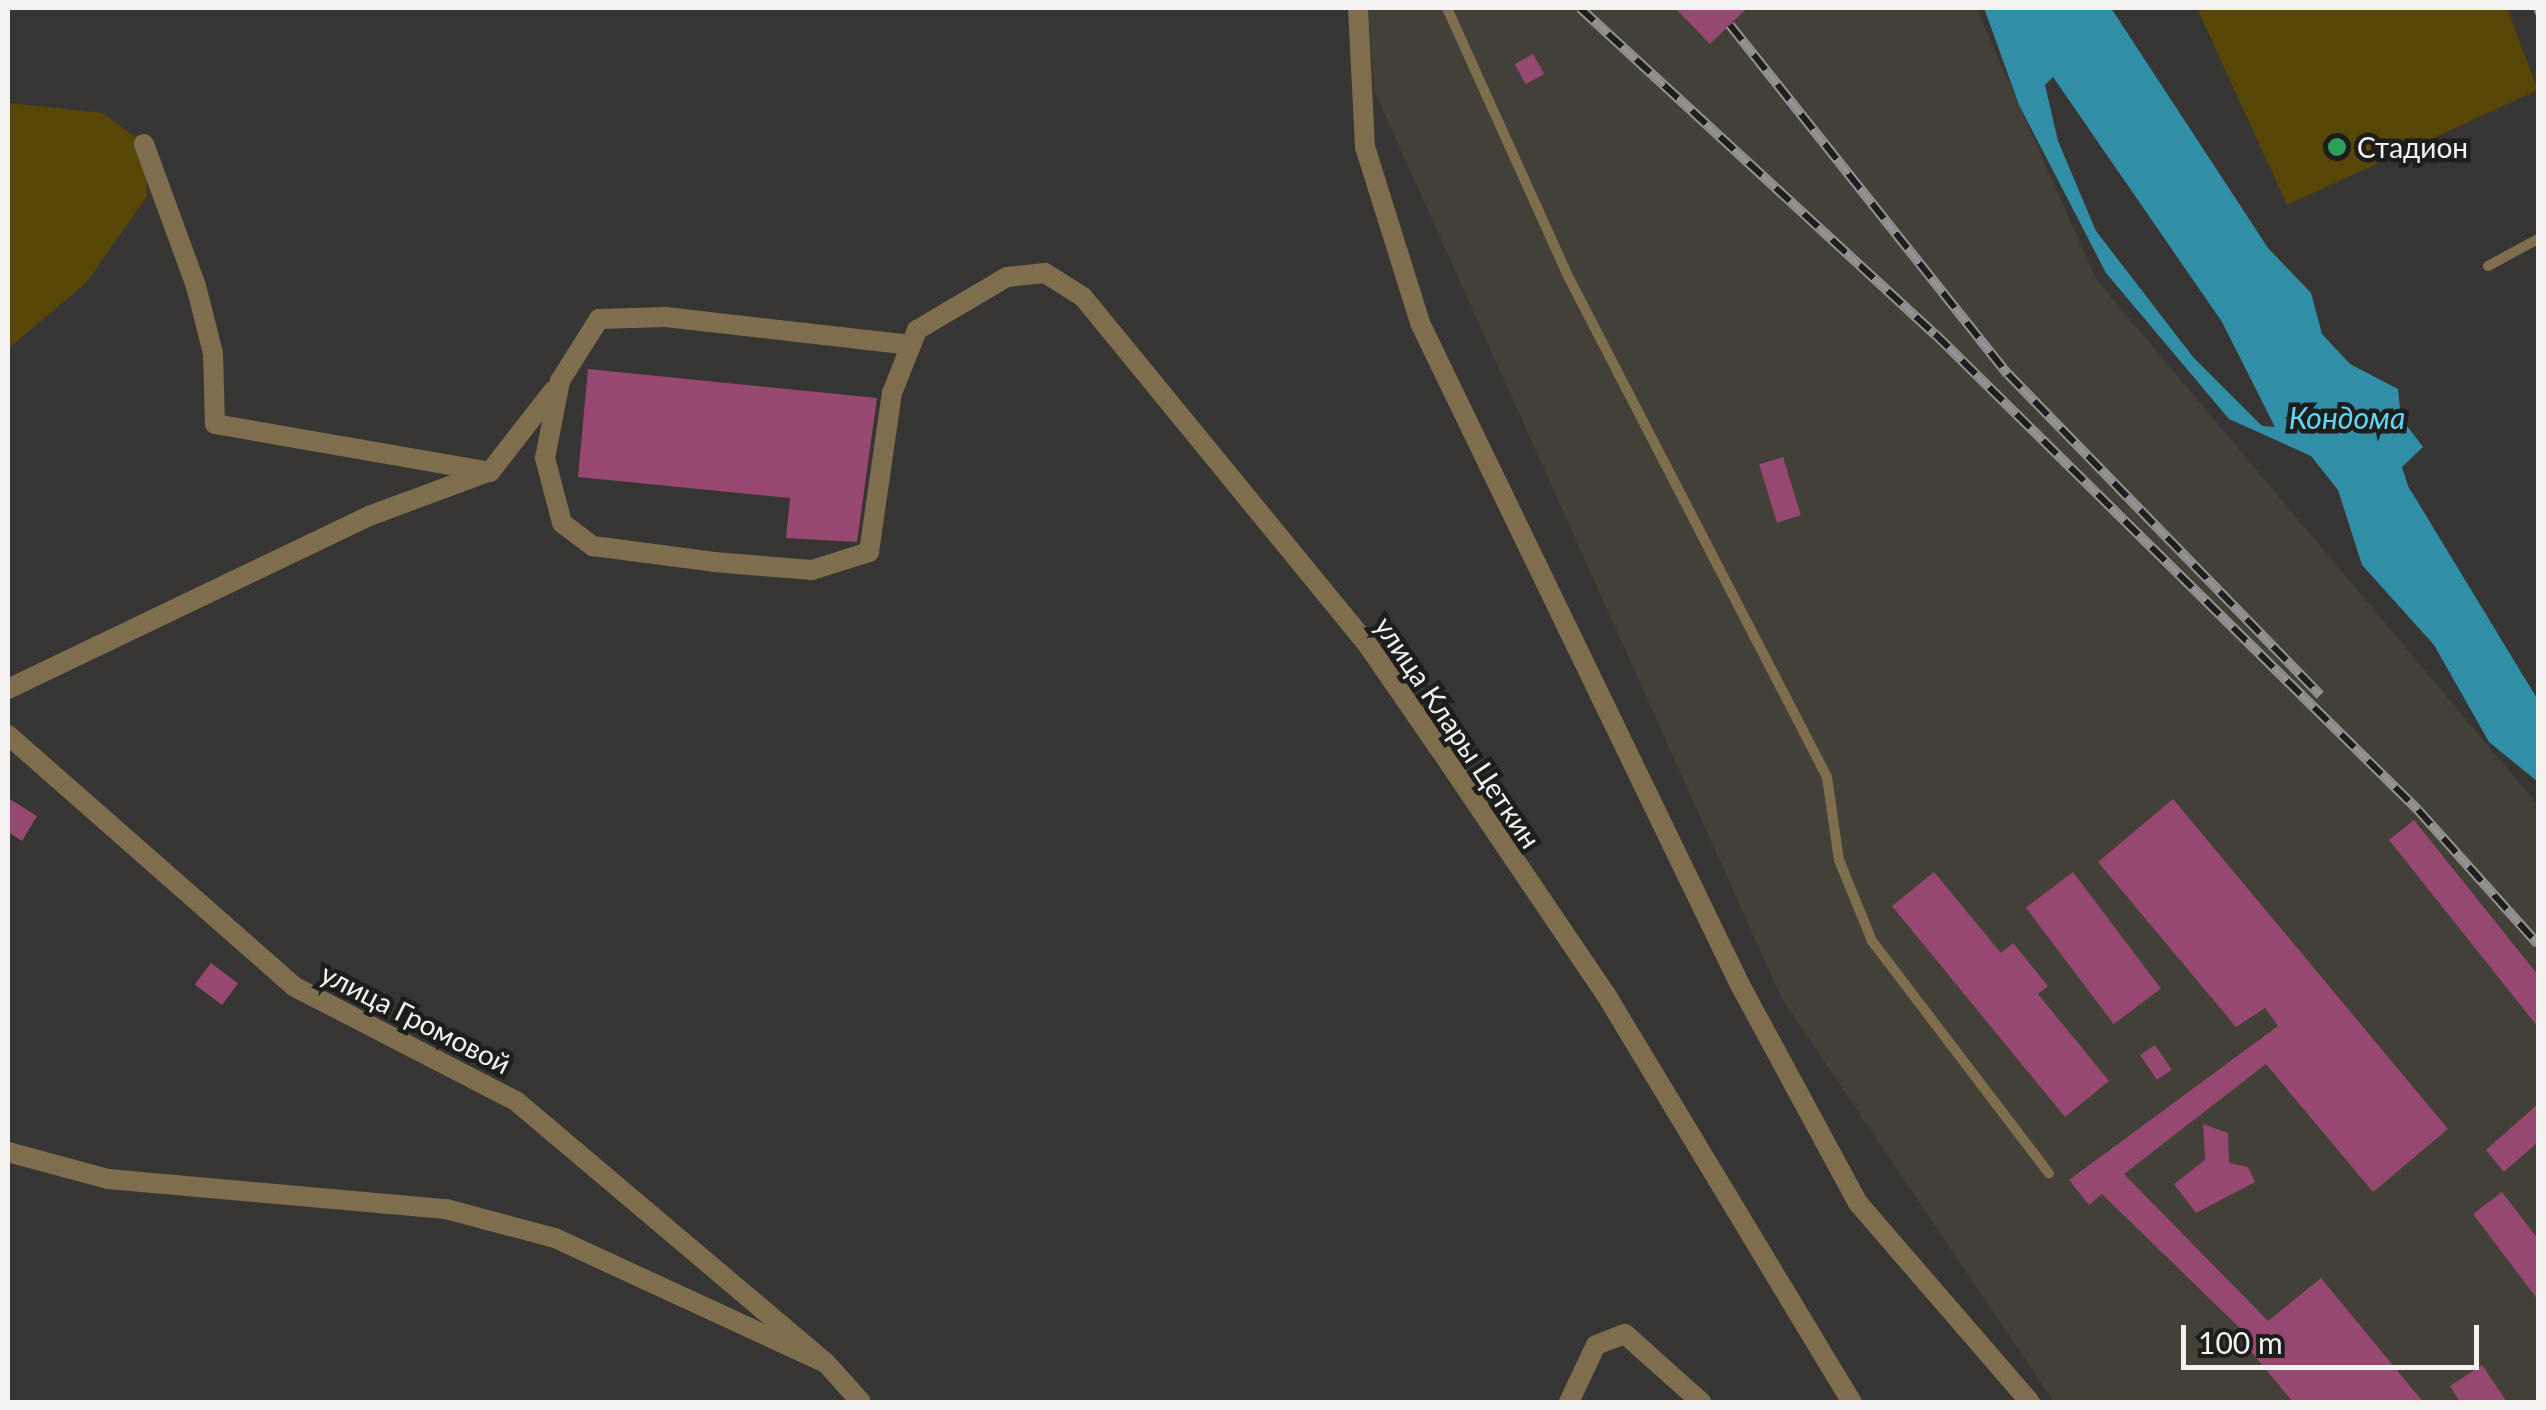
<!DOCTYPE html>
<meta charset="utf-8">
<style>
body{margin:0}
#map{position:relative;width:2546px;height:1410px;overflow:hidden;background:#363533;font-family:Lato,sans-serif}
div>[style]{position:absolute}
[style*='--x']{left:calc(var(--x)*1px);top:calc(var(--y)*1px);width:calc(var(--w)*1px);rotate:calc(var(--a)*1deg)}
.built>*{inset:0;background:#424037}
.green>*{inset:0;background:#564707}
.water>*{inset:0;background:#308ea6}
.building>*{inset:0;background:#974871;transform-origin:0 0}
.path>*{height:4px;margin-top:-2px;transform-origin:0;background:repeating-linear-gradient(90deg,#9c9b99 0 10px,transparent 0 15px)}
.lane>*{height:10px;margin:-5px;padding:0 5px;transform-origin:5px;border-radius:5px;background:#7e6e4d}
.street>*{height:20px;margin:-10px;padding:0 10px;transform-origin:10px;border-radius:10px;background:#7e6e4d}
.rail>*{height:10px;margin-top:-5px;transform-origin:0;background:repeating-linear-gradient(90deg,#1d1d1c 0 19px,#939290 0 38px);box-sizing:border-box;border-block:2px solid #939290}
.dots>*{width:28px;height:28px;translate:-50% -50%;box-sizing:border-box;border:5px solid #1d1d1c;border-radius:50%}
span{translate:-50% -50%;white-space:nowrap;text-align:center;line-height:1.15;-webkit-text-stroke:9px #1d1d1c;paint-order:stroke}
.poi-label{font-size:28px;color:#f3f2f0}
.left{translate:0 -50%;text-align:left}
.street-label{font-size:28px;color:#f3f2f0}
.water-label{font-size:30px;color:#5ed7f8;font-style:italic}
.frame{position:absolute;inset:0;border:10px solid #f3f2f0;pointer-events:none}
.scale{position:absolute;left:2181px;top:1325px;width:298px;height:45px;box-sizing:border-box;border:5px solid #f3f2f0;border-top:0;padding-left:12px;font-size:30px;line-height:35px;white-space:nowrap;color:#f3f2f0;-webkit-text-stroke:8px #1d1d1c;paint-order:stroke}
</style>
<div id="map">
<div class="built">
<div style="clip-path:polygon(1368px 8px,1976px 8px,2096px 279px,2538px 805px,2538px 1402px,2054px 1402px,1782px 999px,1374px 90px)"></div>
</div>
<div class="green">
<div style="clip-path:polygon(2197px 8px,2507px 8px,2538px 90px,2287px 205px)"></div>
<div style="clip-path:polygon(8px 103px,103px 113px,144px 144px,147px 196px,87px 282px,8px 349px)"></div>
</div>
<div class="water">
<div style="clip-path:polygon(evenodd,1984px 8px,2111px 8px,2268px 248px,2311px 293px,2322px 334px,2350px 364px,2398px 389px,2401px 418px,2423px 447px,2402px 467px,2408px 486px,2538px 700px,2538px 782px,2489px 742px,2434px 645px,2362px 565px,2338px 490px,2311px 456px,2229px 419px,2106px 273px,2019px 105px,1984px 8px,2053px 77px,2222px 322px,2275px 427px,2262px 426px,2193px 357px,2096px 231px,2058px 141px,2045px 85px,2053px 77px)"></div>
</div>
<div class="building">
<div style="clip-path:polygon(1675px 8px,1747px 8px,1710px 44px)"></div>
<div style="left:1533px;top:54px;width:23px;height:21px;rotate:61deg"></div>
<div style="clip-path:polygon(588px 369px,877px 398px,857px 542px,786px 538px,790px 498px,578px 477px)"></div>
<div style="left:1783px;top:457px;width:61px;height:25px;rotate:73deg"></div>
<div style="clip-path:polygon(8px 798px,37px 816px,22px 841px,8px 832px)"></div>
<div style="clip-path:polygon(2173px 799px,2448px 1129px,2373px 1192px,2266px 1064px,2124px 1174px,2268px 1321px,2321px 1278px,2423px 1402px,2293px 1402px,2243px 1342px,2249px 1337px,2102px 1194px,2089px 1205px,2069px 1180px,2278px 1026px,2265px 1008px,2236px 1027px,2098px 862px)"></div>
<div style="clip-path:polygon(2414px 820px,2538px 975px,2538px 1027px,2389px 840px)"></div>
<div style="clip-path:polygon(1934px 872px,2001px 953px,2013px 943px,2048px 986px,2038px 994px,2109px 1081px,2065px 1117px,1892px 906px)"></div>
<div style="left:2073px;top:872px;width:146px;height:59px;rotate:53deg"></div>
<div style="left:211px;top:963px;width:34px;height:27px;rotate:37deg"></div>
<div style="left:2155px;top:1045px;width:30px;height:18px;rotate:56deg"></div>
<div style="clip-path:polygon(2538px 1104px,2538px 1142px,2504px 1172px,2486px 1150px)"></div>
<div style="clip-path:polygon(2203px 1124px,2228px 1133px,2229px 1163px,2248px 1167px,2255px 1182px,2196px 1213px,2174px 1184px,2205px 1160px)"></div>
<div style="clip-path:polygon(2502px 1192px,2538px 1239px,2538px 1300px,2473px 1214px)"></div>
<div style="clip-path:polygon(2482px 1365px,2507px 1402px,2460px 1402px,2450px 1386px)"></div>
</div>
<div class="path">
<div style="--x:2535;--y:8;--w:8;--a:67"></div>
</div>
<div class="lane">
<div style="--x:1447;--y:8;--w:296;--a:65.7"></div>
<div style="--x:1569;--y:278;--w:562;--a:62.66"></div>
<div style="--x:1827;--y:777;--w:84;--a:81.8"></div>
<div style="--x:1839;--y:860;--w:87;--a:67.8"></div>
<div style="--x:1872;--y:941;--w:292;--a:52.7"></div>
<div style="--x:2488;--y:266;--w:57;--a:-28.4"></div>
</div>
<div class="street">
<div style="--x:1358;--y:8;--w:139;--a:87.1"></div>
<div style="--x:1365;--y:147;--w:184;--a:72.6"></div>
<div style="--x:1420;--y:323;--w:733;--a:64.2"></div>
<div style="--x:1739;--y:983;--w:250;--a:61.6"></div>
<div style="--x:1858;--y:1203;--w:263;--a:49.2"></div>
<div style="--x:144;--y:144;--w:151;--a:69.9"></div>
<div style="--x:196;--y:286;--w:69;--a:75.8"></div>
<div style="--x:213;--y:353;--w:71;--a:88.4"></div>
<div style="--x:215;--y:424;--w:279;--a:9.9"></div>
<div style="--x:490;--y:472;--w:103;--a:-52.1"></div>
<div style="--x:911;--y:345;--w:247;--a:-173.5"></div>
<div style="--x:666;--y:317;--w:67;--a:178.3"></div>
<div style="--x:599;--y:319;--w:73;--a:122.2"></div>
<div style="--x:560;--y:381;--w:78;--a:101"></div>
<div style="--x:545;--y:458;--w:67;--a:75.3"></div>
<div style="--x:562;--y:523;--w:39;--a:37"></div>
<div style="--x:593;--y:546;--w:122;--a:7.5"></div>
<div style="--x:714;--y:562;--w:98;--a:4.7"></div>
<div style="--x:812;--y:570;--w:60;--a:-17.5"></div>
<div style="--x:869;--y:552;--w:161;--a:-81.8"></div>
<div style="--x:892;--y:393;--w:68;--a:-68.4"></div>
<div style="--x:917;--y:330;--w:104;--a:-30.5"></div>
<div style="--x:1007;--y:277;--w:38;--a:-6"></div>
<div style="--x:1045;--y:273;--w:45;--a:32.3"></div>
<div style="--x:1083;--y:297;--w:445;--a:50.7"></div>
<div style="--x:1365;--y:641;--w:134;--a:55.4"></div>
<div style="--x:1441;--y:751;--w:292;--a:55.9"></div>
<div style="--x:1605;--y:993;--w:478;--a:58.9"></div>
<div style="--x:8;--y:689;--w:400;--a:-25.6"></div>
<div style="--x:369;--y:516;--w:127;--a:-20.3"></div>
<div style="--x:8;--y:735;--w:382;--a:41.3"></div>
<div style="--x:295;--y:987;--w:249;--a:27.3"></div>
<div style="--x:516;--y:1101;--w:406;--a:40.2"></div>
<div style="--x:8;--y:1152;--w:104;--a:15.1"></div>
<div style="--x:108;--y:1179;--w:339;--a:5.1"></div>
<div style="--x:446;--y:1209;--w:113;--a:14.9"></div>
<div style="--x:555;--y:1238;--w:298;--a:24.8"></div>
<div style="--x:826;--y:1363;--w:52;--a:48.1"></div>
<div style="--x:1569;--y:1402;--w:63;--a:-64.7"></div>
<div style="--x:1596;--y:1345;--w:31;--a:-21"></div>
<div style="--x:1625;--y:1334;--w:102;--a:41.8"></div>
</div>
<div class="rail">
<div style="--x:1580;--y:8;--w:482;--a:42.6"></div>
<div style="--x:1935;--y:334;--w:678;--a:44.58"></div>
<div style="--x:2418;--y:810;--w:180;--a:48.2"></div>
<div style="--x:1730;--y:25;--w:446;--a:51.5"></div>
<div style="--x:2008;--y:374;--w:448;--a:45.8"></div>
</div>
<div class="dots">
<div style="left:2337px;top:147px;background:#2e9e5b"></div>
</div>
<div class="poi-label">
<span class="left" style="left:2357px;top:147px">Стадион</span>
</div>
<div class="street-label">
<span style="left:1458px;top:732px;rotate:56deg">улица Клары Цеткин</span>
<span style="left:416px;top:1018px;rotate:27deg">улица Громовой</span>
</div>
<div class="water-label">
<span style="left:2347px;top:417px">Кондома</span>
</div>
<div class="frame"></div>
<div class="scale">100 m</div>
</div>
